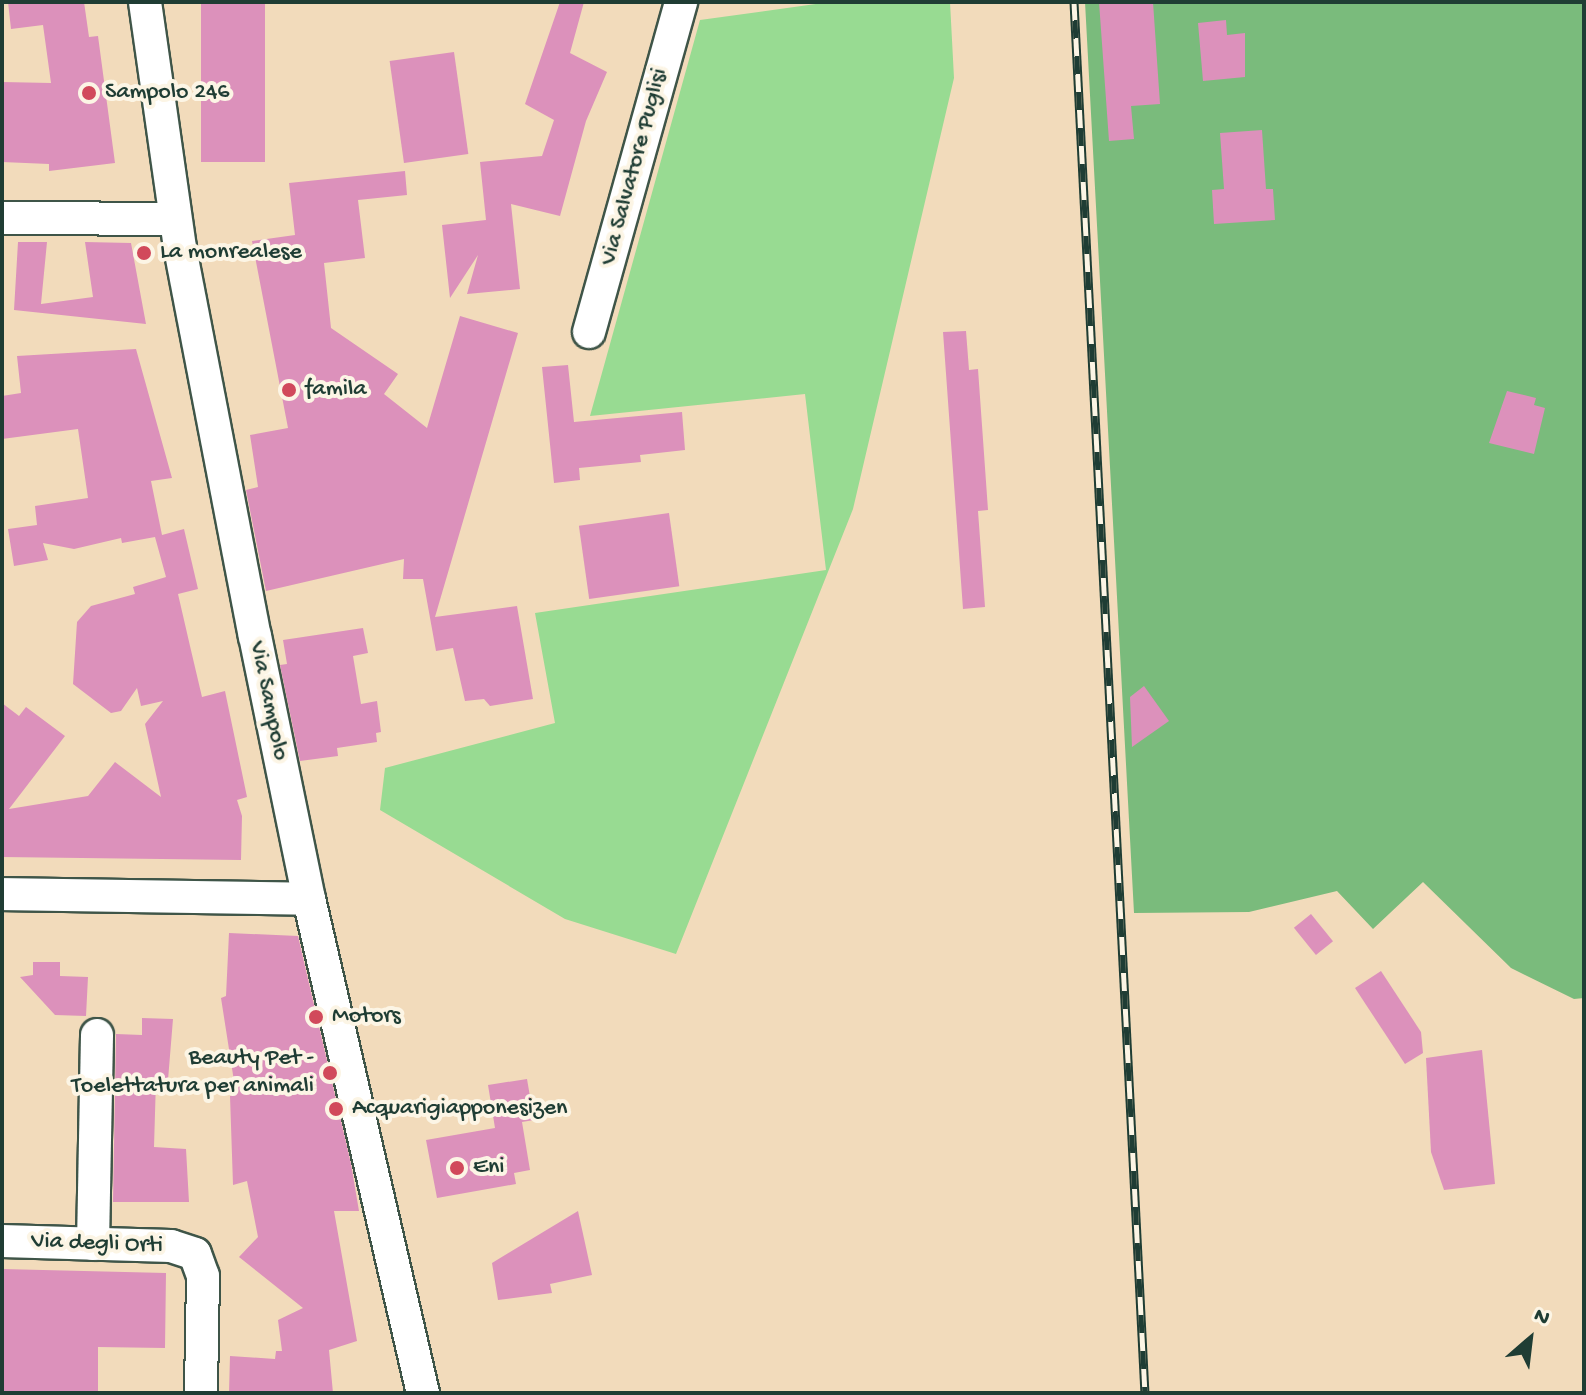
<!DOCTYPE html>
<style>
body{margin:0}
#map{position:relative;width:1586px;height:1395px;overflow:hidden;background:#f2dbbb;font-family:"Gochi Hand",sans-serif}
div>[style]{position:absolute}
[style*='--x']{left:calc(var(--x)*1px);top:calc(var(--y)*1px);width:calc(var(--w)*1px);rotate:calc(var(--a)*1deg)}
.green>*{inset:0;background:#98db92}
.forest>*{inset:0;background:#7abb7c}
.building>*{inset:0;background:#dc91bb;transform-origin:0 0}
.roads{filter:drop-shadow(2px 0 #3f5548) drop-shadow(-2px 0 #3f5548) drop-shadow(0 2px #3f5548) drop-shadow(0 -2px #3f5548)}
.street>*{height:32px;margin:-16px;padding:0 16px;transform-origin:16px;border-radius:16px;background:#fff}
.rail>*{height:9px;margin-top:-4.5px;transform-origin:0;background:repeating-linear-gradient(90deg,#fcf5e5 0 18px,#1f3d34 0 36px);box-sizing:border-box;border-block:2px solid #1f3d34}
.dots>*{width:22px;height:22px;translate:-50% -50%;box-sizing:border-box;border:4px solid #fcf5e5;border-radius:50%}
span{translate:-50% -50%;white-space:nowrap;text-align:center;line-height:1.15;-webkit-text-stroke:8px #fcf5e5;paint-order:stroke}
.poi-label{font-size:24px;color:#1f3d34}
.left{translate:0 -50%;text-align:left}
.right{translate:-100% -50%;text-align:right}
.street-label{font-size:24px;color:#1f3d34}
.frame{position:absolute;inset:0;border:4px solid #1f3d34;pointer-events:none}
.north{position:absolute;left:1490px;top:1299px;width:80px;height:80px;-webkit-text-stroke:6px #fcf5e5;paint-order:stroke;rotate:28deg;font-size:22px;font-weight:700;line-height:32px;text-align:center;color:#1f3d34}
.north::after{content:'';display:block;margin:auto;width:28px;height:36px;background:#1f3d34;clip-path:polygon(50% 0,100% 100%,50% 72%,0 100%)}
</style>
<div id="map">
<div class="green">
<div style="clip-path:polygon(830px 2px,950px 2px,954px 78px,853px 509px,676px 954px,565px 919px,380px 810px,385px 768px,555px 723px,535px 613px,826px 570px,805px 394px,590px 416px,700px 20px)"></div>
</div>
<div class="forest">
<div style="clip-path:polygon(1085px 2px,1584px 2px,1584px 998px,1574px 999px,1511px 968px,1423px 882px,1373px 929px,1337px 891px,1249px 912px,1134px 913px)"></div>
</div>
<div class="building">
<div style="clip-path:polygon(8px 2px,84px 2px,89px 37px,98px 36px,115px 163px,49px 171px,49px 164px,2px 162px,2px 82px,51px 83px,43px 25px,11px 29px)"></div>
<div style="left:201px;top:2px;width:64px;height:160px"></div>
<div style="clip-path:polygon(560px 2px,584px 2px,570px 53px,607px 72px,586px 121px,560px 216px,511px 204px,520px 289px,467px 294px,478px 255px,450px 298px,442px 225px,486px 220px,480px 162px,542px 156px,554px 120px,525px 104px)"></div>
<div style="clip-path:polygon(1099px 2px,1153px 2px,1160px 104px,1131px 106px,1134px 139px,1109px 141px)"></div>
<div style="clip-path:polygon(1226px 20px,1227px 35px,1245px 33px,1245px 77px,1203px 81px,1198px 23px)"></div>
<div style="left:454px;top:52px;width:103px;height:65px;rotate:82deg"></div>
<div style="clip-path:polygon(1262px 130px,1266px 189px,1273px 189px,1275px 220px,1214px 224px,1212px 190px,1224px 189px,1220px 133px)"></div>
<div style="clip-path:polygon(405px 171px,407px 195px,358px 200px,365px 258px,324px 263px,331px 328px,398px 374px,384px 394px,427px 428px,460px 316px,518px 333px,435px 617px,517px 606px,533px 699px,490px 706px,484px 699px,465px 701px,453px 648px,436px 651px,423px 579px,403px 579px,404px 559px,266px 591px,246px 490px,258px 487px,250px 435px,288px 428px,252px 241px,295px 235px,289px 183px)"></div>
<div style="clip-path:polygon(18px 242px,47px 242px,41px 304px,93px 297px,85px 242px,131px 243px,146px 324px,14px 310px)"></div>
<div style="clip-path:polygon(966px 331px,969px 370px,978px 369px,988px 510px,978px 511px,985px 607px,963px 609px,943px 332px)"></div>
<div style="clip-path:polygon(136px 349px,172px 478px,151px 481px,162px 535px,184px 529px,198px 589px,178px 594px,190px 646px,202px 697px,225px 691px,247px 797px,237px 800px,242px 816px,241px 860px,2px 857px,2px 703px,19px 716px,26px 707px,65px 736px,9px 809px,88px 796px,115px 762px,161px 797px,145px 724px,163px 701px,141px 706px,137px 688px,121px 711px,111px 713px,73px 684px,77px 622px,91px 606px,135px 594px,133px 587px,166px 577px,155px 537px,122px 543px,121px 538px,74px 549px,43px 543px,48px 560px,14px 566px,8px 529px,37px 525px,35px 506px,88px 498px,78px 429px,2px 439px,2px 396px,21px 393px,17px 356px)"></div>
<div style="clip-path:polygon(568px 365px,574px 422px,682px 412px,685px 450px,640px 455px,641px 462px,579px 468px,580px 480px,554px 483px,542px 367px)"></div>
<div style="clip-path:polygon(1507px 391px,1536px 398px,1534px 405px,1545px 408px,1534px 454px,1489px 443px)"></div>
<div style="left:669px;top:513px;width:74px;height:91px;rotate:82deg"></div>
<div style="clip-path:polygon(363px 628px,368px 653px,353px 656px,361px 704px,377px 701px,381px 732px,376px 733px,377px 742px,337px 748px,338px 756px,300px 761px,280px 665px,287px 664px,283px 640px)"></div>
<div style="clip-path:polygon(1144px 686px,1169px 721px,1132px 747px,1130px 697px)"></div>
<div style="left:1311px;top:914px;width:35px;height:22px;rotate:51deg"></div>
<div style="clip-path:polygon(229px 933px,298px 936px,351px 1164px,359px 1211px,334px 1211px,357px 1341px,329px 1350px,333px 1393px,229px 1393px,230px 1356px,275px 1359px,276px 1351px,282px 1351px,278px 1320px,303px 1308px,239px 1257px,258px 1237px,247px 1181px,233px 1185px,230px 1096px,236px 1094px,221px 998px,226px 996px)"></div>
<div style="clip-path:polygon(33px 962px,60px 962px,60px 976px,88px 977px,86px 1016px,55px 1015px,20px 977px,33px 975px)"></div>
<div style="clip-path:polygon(1381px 971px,1421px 1032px,1423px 1053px,1405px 1064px,1355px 988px)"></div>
<div style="clip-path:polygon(142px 1018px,173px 1019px,168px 1080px,156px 1080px,154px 1147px,186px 1149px,189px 1202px,113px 1202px,116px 1034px,142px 1035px)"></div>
<div style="clip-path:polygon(1482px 1050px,1495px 1184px,1444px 1190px,1431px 1152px,1426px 1058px)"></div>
<div style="clip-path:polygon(527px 1079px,534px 1120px,522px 1122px,530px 1170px,514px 1173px,516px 1184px,437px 1198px,426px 1140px,495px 1128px,488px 1085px)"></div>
<div style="clip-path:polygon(578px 1211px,592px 1275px,550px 1284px,552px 1293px,498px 1300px,492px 1263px)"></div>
<div style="clip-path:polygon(2px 1269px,166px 1273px,165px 1348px,98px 1347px,98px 1393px,2px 1393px)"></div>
</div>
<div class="roads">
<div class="street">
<div style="--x:145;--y:2;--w:248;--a:81.9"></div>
<div style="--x:180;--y:248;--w:395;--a:79.1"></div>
<div style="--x:255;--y:636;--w:268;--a:78.4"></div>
<div style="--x:309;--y:899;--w:507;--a:77.01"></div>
<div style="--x:2;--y:218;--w:173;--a:0.3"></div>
<div style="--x:589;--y:332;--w:343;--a:-74.4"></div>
<div style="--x:2;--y:894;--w:307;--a:0.9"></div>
<div style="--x:2;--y:1241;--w:169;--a:1.7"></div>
<div style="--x:171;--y:1246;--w:25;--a:18"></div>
<div style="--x:195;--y:1254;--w:23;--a:70"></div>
<div style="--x:203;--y:1276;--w:117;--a:91"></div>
<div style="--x:93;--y:1244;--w:209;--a:-88.9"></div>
</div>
</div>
<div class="rail">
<div style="--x:1074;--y:2;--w:1393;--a:87.08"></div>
</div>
<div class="dots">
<div style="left:89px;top:93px;background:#d1495b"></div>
<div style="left:144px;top:253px;background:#d1495b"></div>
<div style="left:289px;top:390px;background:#d1495b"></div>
<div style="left:316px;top:1017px;background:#d1495b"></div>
<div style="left:330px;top:1073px;background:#d1495b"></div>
<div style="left:336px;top:1109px;background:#d1495b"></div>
<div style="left:457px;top:1168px;background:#d1495b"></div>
</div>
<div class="poi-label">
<span class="left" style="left:105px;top:93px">Sampolo 246</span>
<span class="left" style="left:160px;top:253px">La monrealese</span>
<span class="left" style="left:305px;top:390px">famila</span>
<span class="left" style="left:332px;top:1017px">Motors</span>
<span class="right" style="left:314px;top:1073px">Beauty Pet -<br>Toelettatura per animali</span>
<span class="left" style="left:352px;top:1109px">Acquarigiapponesizen</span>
<span class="left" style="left:473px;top:1168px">Eni</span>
</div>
<div class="street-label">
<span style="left:635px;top:167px;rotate:-75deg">Via Salvatore Puglisi</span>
<span style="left:268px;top:701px;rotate:78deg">Via Sampolo</span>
<span style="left:97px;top:1244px;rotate:2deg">Via degli Orti</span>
</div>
<div class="frame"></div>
<div class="north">N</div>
</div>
